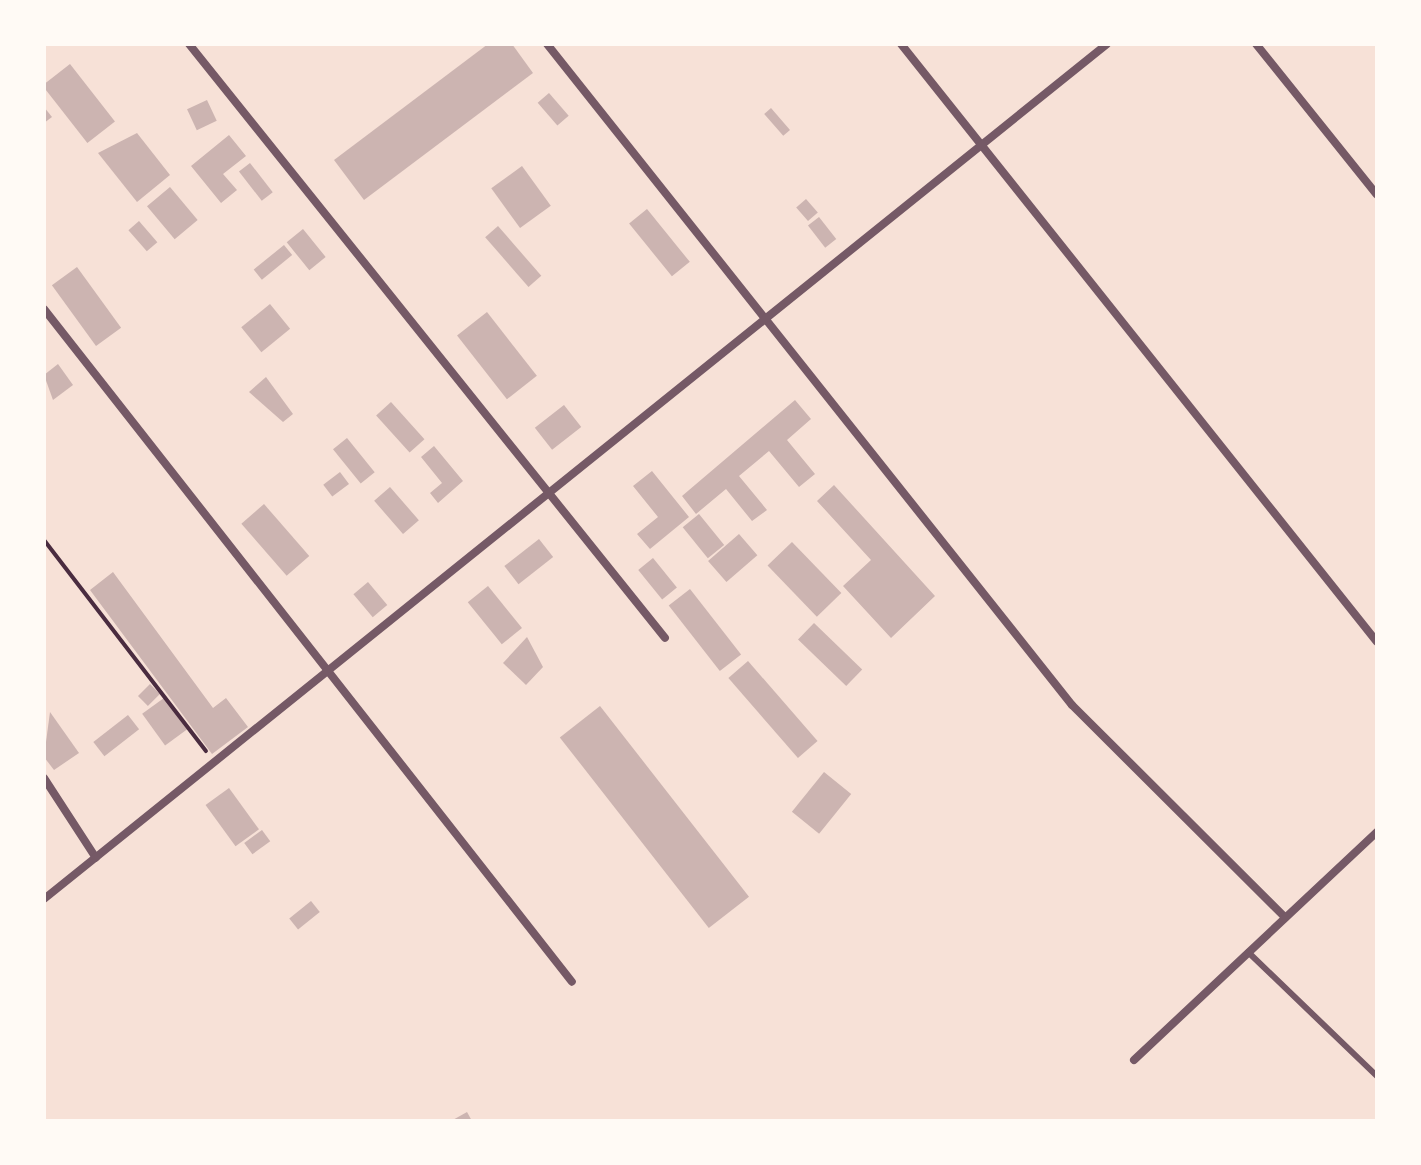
<!DOCTYPE html>
<style>
body{margin:0}
#map{position:relative;width:1421px;height:1165px;overflow:hidden;background:#f7e1d7;font-family:Ubuntu,sans-serif}
div>[style]{position:absolute}
[style*='--x']{left:calc(var(--x)*1px);top:calc(var(--y)*1px);width:calc(var(--w)*1px);rotate:calc(var(--a)*1deg)}
.building>*{inset:0;background:#ccb4b1;transform-origin:0 0}
.path>*{height:4px;margin:-2px;padding:0 2px;transform-origin:2px;border-radius:2px;background:#4a2c40}
.service>*{height:6px;margin:-3px;padding:0 3px;transform-origin:3px;border-radius:3px;background:#755966}
.minor>*{height:8px;margin:-4px;padding:0 4px;transform-origin:4px;border-radius:4px;background:#755966}
span{translate:-50% -50%;white-space:nowrap;text-align:center;line-height:1.15;-webkit-text-stroke:7px #fffaf5;paint-order:stroke}
.frame{position:absolute;inset:0;border:46px solid #fffaf5;pointer-events:none}
</style>
<div id="map">
<div class="building">
<div style="clip-path:polygon(488px 44px,512px 44px,533px 73px,364px 200px,334px 160px)"></div>
<div style="left:70px;top:64px;width:73px;height:35px;rotate:52deg"></div>
<div style="left:549px;top:93px;width:30px;height:15px;rotate:49deg"></div>
<div style="left:207px;top:100px;width:23px;height:22px;rotate:65deg"></div>
<div style="clip-path:polygon(44px 107px,52px 117px,44px 123px)"></div>
<div style="left:771px;top:108px;width:29px;height:9px;rotate:49deg"></div>
<div style="clip-path:polygon(137px 133px,170px 175px,137px 202px,98px 153px)"></div>
<div style="clip-path:polygon(229px 135px,246px 156px,223px 174px,237px 190px,221px 203px,191px 166px)"></div>
<div style="left:250px;top:163px;width:37px;height:14px;rotate:52deg"></div>
<div style="left:522px;top:166px;width:49px;height:38px;rotate:54deg"></div>
<div style="left:170px;top:187px;width:43px;height:30px;rotate:50deg"></div>
<div style="left:806px;top:199px;width:18px;height:13px;rotate:49deg"></div>
<div style="left:647px;top:209px;width:68px;height:23px;rotate:51deg"></div>
<div style="left:819px;top:217px;width:28px;height:14px;rotate:52deg"></div>
<div style="left:139px;top:221px;width:28px;height:14px;rotate:49deg"></div>
<div style="left:498px;top:226px;width:66px;height:17px;rotate:49deg"></div>
<div style="left:303px;top:229px;width:36px;height:21px;rotate:51deg"></div>
<div style="left:284px;top:245px;width:13px;height:39px;rotate:51deg"></div>
<div style="left:77px;top:267px;width:75px;height:31px;rotate:54deg"></div>
<div style="left:270px;top:304px;width:32px;height:37px;rotate:51deg"></div>
<div style="left:487px;top:312px;width:81px;height:38px;rotate:52deg"></div>
<div style="clip-path:polygon(58px 364px,73px 385px,53px 400px,44px 375px)"></div>
<div style="clip-path:polygon(266px 377px,293px 414px,283px 422px,249px 392px)"></div>
<div style="clip-path:polygon(795px 400px,811px 419px,787px 440px,815px 474px,799px 487px,769px 451px,739px 476px,767px 510px,752px 521px,726px 489px,696px 514px,682px 496px)"></div>
<div style="left:391px;top:402px;width:50px;height:20px;rotate:48deg"></div>
<div style="left:564px;top:405px;width:28px;height:37px;rotate:52deg"></div>
<div style="left:347px;top:438px;width:44px;height:18px;rotate:51deg"></div>
<div style="clip-path:polygon(434px 446px,463px 481px,438px 503px,430px 493px,442px 483px,421px 457px)"></div>
<div style="clip-path:polygon(652px 471px,689px 517px,650px 549px,637px 534px,658px 517px,633px 486px)"></div>
<div style="left:340px;top:472px;width:15px;height:21px;rotate:53deg"></div>
<div style="clip-path:polygon(834px 485px,935px 596px,891px 638px,843px 586px,871px 560px,817px 501px)"></div>
<div style="left:390px;top:487px;width:44px;height:21px;rotate:49deg"></div>
<div style="left:264px;top:504px;width:69px;height:30px;rotate:49deg"></div>
<div style="left:699px;top:514px;width:40px;height:21px;rotate:51deg"></div>
<div style="left:739px;top:534px;width:28px;height:41px;rotate:49deg"></div>
<div style="left:539px;top:539px;width:23px;height:44px;rotate:52deg"></div>
<div style="left:792px;top:542px;width:71px;height:34px;rotate:46deg"></div>
<div style="left:653px;top:558px;width:38px;height:19px;rotate:51deg"></div>
<div style="clip-path:polygon(113px 572px,213px 708px,226px 698px,248px 727px,212px 754px,90px 590px)"></div>
<div style="left:368px;top:582px;width:30px;height:19px;rotate:50deg"></div>
<div style="left:488px;top:586px;width:54px;height:26px;rotate:51deg"></div>
<div style="left:690px;top:589px;width:83px;height:27px;rotate:52deg"></div>
<div style="left:814px;top:623px;width:67px;height:23px;rotate:44deg"></div>
<div style="clip-path:polygon(527px 637px,543px 667px,526px 685px,503px 663px)"></div>
<div style="left:748px;top:661px;width:106px;height:26px;rotate:49deg"></div>
<div style="left:150px;top:684px;width:14px;height:17px;rotate:45deg"></div>
<div style="left:164px;top:698px;width:39px;height:27px;rotate:54deg"></div>
<div style="left:600px;top:706px;width:242px;height:51px;rotate:52deg"></div>
<div style="clip-path:polygon(50px 712px,79px 753px,54px 770px,44px 757px)"></div>
<div style="left:128px;top:715px;width:18px;height:44px;rotate:52deg"></div>
<div style="left:824px;top:772px;width:35px;height:51px;rotate:39deg"></div>
<div style="left:229px;top:788px;width:51px;height:29px;rotate:54deg"></div>
<div style="left:262px;top:830px;width:14px;height:22px;rotate:54deg"></div>
<div style="left:311px;top:901px;width:14px;height:28px;rotate:51deg"></div>
<div style="clip-path:polygon(467px 1112px,472px 1121px,451px 1121px)"></div>
</div>
<div class="path">
<div style="--x:44;--y:540;--w:266;--a:52.5"></div>
</div>
<div class="service">
<div style="--x:1248;--y:952;--w:179;--a:43.9"></div>
</div>
<div class="minor">
<div style="--x:189;--y:44;--w:761;--a:51.29"></div>
<div style="--x:547;--y:44;--w:844;--a:51.54"></div>
<div style="--x:1072;--y:705;--w:301;--a:44.9"></div>
<div style="--x:901;--y:44;--w:764;--a:51.48"></div>
<div style="--x:1256;--y:44;--w:193;--a:51.3"></div>
<div style="--x:44;--y:309;--w:855;--a:51.88"></div>
<div style="--x:44;--y:778;--w:95;--a:57"></div>
<div style="--x:44;--y:899;--w:1364;--a:-38.81"></div>
<div style="--x:1134;--y:1060;--w:333;--a:-43.2"></div>
</div>
<div class="frame"></div>
</div>
